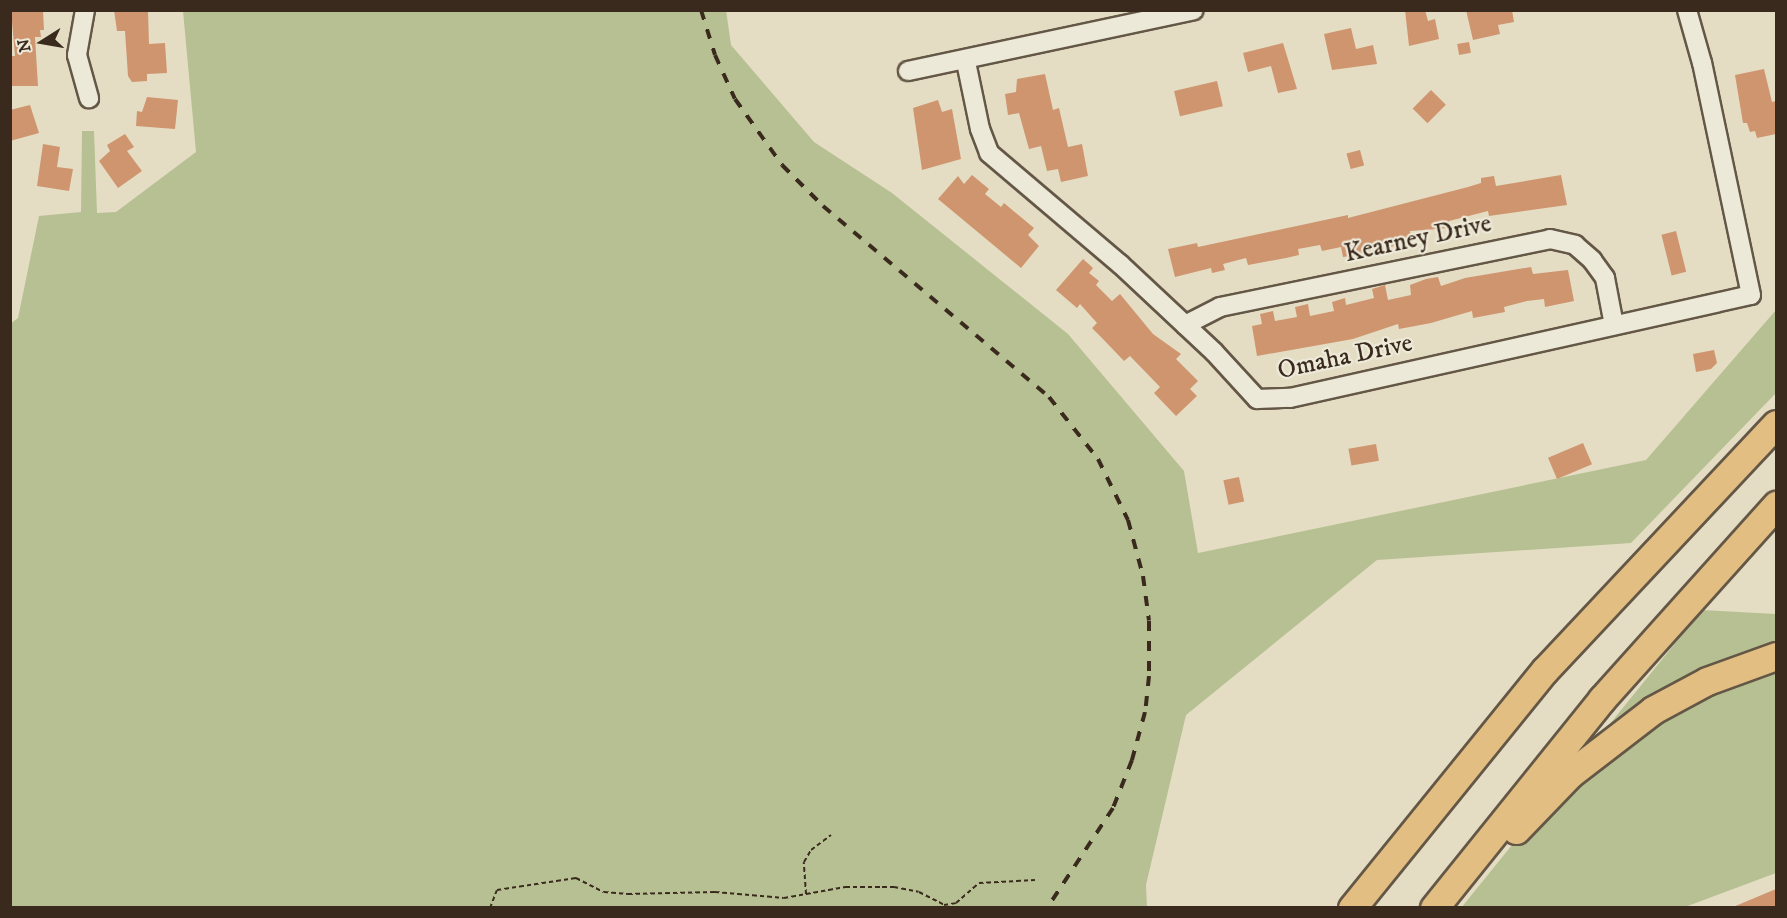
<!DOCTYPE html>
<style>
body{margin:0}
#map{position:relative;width:1787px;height:918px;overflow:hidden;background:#e4ddc3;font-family:"IM FELL DW Pica",serif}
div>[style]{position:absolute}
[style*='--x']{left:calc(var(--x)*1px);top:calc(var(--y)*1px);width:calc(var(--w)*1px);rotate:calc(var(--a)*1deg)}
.green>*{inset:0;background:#b7c092}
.building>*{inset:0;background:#cf956f;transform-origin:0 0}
.path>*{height:2px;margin-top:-1px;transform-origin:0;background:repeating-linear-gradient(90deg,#3a2a1d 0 4.5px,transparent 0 7.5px)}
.roads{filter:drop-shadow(2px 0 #645746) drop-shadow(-2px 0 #645746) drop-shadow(0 2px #645746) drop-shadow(0 -2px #645746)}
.minor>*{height:18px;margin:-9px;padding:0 9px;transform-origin:9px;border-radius:9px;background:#ede9d8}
.highway>*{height:27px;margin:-13.5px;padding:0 13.5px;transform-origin:13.5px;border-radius:13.5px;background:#e2be82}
.rail>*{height:4px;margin-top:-2px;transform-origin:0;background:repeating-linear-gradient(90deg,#3a2a1d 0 10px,transparent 0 20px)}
span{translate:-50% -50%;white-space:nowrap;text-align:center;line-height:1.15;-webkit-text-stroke:4.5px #ede9d8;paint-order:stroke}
.street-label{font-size:26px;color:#3a2a1d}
.frame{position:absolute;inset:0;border:12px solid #3a2a1d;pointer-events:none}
.north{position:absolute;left:12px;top:12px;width:60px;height:60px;-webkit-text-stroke:4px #ede9d8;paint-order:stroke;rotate:259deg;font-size:16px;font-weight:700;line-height:24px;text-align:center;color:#3a2a1d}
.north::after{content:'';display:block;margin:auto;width:21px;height:27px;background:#3a2a1d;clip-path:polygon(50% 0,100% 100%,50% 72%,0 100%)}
</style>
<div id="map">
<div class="green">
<div style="clip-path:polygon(726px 10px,731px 45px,814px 142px,892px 193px,1068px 334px,1184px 471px,1198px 553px,1646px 460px,1776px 310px,1776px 393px,1631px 543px,1377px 560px,1186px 715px,1146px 885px,1147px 907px,11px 908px,10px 324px,18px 318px,39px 216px,81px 212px,82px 131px,94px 131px,97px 213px,116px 212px,196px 152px,183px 11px)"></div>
<div style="clip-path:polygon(1702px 610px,1776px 614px,1776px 873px,1685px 907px,1461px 908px)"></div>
</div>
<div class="building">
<div style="clip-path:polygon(11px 10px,43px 10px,44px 30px,40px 30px,41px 37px,35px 37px,38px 86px,10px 86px,10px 56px,15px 56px)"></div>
<div style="clip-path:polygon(114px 10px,148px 10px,149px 44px,165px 43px,167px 73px,147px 74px,147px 81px,132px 82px,128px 76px,125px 31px,117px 31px)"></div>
<div style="clip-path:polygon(1405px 10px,1425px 10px,1428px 21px,1435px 19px,1439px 39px,1409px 46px)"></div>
<div style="clip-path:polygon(1466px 10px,1512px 10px,1514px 22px,1498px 25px,1500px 34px,1473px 40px)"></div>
<div style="clip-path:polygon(1351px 28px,1356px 49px,1373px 45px,1377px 64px,1332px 70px,1324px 34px)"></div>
<div style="left:1469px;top:42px;width:11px;height:12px;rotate:80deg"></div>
<div style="clip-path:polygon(1283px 43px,1297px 89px,1278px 93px,1271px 66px,1248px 72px,1243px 53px)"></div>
<div style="clip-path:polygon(1764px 69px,1772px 102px,1776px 101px,1776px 134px,1757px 138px,1755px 131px,1750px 132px,1747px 123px,1743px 123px,1735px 75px)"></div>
<div style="clip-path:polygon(1045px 74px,1053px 110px,1059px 108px,1068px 147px,1082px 144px,1088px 176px,1061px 182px,1058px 169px,1047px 171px,1041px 146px,1029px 149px,1019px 113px,1008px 115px,1005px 94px,1016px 92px,1017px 79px)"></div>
<div style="left:1217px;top:81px;width:26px;height:44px;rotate:77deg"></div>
<div style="left:1431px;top:90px;width:21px;height:26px;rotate:45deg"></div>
<div style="clip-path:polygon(147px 97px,178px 100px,175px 129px,136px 126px,137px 111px,142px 112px)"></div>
<div style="clip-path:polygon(938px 100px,942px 112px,952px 109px,961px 159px,922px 170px,913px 108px)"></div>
<div style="clip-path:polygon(30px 105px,39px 133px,10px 141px,10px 110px)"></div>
<div style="clip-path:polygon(125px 134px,134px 147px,127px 151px,142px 171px,118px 188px,99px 161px,110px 151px,107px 145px)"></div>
<div style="clip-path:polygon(43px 144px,60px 147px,57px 167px,73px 169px,69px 191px,37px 186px)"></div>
<div style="left:1360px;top:150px;width:16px;height:14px;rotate:75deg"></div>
<div style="clip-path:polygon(972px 175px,989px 189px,985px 194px,1001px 207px,1004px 203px,1034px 228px,1028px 235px,1039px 246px,1021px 268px,938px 199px,958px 176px,964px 184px)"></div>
<div style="clip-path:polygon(1561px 175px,1567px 205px,1489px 216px,1488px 211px,1449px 221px,1451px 228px,1410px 231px,1412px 242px,1356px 255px,1343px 257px,1341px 247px,1322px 251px,1320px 245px,1298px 249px,1299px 255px,1286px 258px,1248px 265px,1246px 258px,1223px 264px,1225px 270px,1212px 273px,1211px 268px,1175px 277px,1168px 249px,1197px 243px,1198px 247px,1348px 215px,1348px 218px,1468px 187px,1481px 183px,1481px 178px,1494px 176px,1496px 186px)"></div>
<div style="left:1676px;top:231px;width:42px;height:15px;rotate:76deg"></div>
<div style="clip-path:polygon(1083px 259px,1093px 268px,1089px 273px,1099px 281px,1096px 285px,1112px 301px,1120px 294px,1153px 334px,1181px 354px,1176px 359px,1198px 381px,1190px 389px,1197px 396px,1176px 416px,1154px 393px,1160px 387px,1130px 356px,1124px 361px,1102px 338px,1092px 328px,1097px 323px,1080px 304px,1077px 308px,1056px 290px)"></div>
<div style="clip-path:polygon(1531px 267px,1533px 274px,1568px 270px,1574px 301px,1545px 307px,1544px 299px,1527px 301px,1504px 307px,1505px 312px,1473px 318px,1472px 311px,1431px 323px,1399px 329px,1398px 324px,1353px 339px,1257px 356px,1252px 326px,1262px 324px,1260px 314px,1273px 311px,1275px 321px,1297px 317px,1295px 307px,1308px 304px,1310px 316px,1334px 311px,1332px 302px,1345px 298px,1346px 305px,1374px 298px,1372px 289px,1385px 285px,1388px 300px,1411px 295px,1410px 285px,1426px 279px,1438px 277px,1441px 286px,1465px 278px)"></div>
<div style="clip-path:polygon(1714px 350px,1717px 363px,1711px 369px,1696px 372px,1693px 354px)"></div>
<div style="left:1583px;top:443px;width:23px;height:38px;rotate:67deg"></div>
<div style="left:1376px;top:444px;width:17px;height:28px;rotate:80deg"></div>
<div style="left:1239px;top:477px;width:25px;height:16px;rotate:78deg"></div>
<div style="clip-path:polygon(1776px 889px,1776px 908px,1733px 908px,1733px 907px)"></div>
</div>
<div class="path">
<div style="--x:806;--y:894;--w:32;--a:-94"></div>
<div style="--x:804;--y:862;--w:14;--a:-60"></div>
<div style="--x:811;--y:850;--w:25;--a:-37"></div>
<div style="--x:490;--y:908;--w:19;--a:-69"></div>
<div style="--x:497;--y:890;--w:80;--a:-8.6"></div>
<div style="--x:576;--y:878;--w:31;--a:27"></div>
<div style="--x:604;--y:892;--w:24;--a:5"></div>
<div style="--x:628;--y:894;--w:87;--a:-1.3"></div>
<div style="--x:715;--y:892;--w:69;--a:5"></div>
<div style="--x:784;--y:898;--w:62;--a:-10.2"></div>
<div style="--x:845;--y:887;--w:49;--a:0"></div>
<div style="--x:894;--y:887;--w:25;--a:11"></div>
<div style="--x:919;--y:892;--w:28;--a:27"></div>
<div style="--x:944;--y:905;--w:12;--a:-9"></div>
<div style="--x:956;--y:903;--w:30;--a:-41"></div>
<div style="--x:979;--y:883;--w:56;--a:-3.1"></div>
</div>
<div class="roads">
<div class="minor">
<div style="--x:85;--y:10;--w:46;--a:100.1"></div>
<div style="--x:77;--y:55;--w:45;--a:74.4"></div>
<div style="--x:966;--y:62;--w:68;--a:78.2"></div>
<div style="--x:980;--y:129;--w:26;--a:69"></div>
<div style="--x:989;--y:153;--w:172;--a:40.3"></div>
<div style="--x:1120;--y:264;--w:129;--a:43.1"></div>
<div style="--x:1214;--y:352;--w:64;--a:47.5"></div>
<div style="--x:1257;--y:399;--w:33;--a:-2"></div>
<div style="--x:1290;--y:398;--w:472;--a:-12.6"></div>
<div style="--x:1751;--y:295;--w:237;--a:-101.9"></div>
<div style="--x:1702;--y:63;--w:55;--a:-105.8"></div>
<div style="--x:908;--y:71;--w:292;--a:-12"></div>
<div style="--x:1185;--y:325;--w:39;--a:-27"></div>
<div style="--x:1220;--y:307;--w:337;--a:-11.6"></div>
<div style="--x:1550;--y:239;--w:26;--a:13"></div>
<div style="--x:1575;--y:245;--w:23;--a:41"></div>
<div style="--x:1592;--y:260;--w:22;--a:54"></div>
<div style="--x:1605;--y:278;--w:48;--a:79.2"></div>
</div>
<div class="highway">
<div style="--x:1516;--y:830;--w:78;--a:-46"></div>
<div style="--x:1570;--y:774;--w:105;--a:-37.6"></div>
<div style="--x:1653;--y:710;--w:61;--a:-28.2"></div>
<div style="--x:1707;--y:681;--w:73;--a:-19.9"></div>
<div style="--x:1352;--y:908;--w:306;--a:-51"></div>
<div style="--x:1545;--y:670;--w:337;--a:-46.8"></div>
<div style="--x:1434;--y:908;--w:268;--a:-51.2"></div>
<div style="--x:1602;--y:699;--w:261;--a:-48.1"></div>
</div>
</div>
<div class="rail">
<div style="--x:701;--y:10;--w:47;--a:72.7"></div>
<div style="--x:715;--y:55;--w:48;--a:65.6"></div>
<div style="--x:735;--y:99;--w:81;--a:54.5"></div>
<div style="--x:782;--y:165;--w:58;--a:45"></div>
<div style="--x:823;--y:206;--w:296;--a:40.2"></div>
<div style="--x:1049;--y:397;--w:79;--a:51.7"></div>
<div style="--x:1098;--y:459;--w:68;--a:63.8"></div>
<div style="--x:1128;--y:520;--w:58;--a:75"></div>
<div style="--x:1143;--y:576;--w:45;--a:82.4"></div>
<div style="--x:1149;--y:621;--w:55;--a:90"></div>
<div style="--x:1149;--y:676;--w:36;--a:96"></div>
<div style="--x:1145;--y:712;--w:50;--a:105.2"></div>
<div style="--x:1132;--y:760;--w:52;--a:111.6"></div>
<div style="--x:1113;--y:808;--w:120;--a:123.4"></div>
</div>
<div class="street-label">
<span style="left:1418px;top:239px;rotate:-12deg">Kearney Drive</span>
<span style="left:1345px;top:357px;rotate:-12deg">Omaha Drive</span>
</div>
<div class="frame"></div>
<div class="north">N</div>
</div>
